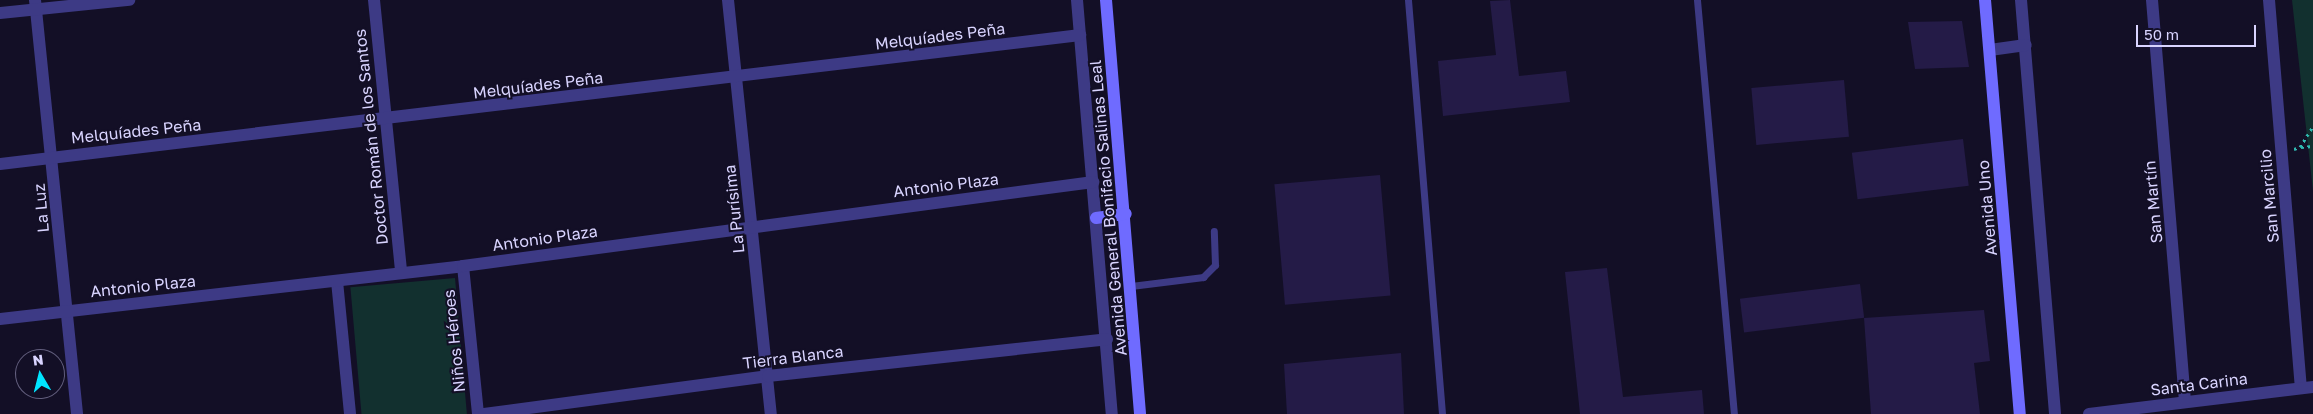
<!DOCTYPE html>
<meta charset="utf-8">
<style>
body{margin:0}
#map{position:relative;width:2313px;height:414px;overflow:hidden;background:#130f26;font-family:"Golos Text",sans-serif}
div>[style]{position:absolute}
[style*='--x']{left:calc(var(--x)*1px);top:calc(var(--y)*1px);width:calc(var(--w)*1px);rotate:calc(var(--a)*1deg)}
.green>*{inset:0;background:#12302f;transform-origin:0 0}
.building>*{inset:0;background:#241b47;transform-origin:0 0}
.path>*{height:3px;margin-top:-1.5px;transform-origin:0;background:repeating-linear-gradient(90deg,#2fb8b0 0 2.5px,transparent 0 6.5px)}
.lane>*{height:7px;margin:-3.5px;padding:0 3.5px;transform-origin:3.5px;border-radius:3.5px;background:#3d3a85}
.street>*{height:12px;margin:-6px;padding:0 6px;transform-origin:6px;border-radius:6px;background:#3d3a85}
.secondary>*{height:12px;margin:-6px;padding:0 6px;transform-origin:6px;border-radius:6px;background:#6f6bff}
span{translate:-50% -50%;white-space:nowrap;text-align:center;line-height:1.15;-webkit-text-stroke:4px #130f26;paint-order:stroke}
.street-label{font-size:16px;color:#d9d4ff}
.north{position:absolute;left:15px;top:349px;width:50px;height:50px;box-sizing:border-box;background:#130f26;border:1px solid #625e7d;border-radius:50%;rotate:352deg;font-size:14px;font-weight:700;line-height:20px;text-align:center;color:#d9d4ff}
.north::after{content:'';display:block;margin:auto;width:18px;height:22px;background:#00e5ff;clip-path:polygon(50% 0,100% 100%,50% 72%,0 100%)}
.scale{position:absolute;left:2136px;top:25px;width:120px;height:22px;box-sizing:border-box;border:2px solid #d9d4ff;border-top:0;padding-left:6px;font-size:15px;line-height:18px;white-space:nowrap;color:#d9d4ff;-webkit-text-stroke:4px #130f26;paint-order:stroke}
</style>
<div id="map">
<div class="green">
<div style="clip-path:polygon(2292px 0,2313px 0,2313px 191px)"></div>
<div style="left:455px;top:278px;width:137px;height:105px;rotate:85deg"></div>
</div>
<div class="building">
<div style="clip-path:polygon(1510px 0,1519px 76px,1566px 71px,1570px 102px,1443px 116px,1438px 61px,1496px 55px,1490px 1px)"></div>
<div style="clip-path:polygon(1962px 21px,1969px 67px,1915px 69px,1908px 22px)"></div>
<div style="left:1844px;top:80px;width:57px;height:93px;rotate:85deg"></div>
<div style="left:1963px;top:139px;width:47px;height:112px;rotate:83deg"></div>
<div style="left:1380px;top:175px;width:121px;height:106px;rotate:85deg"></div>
<div style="clip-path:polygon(1607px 268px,1623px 397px,1702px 390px,1704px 414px,1580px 414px,1565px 272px)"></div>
<div style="left:1860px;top:284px;width:34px;height:121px;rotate:83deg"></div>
<div style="clip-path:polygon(1984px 310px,1990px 361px,1974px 363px,1980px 414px,1871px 414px,1864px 318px)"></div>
<div style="clip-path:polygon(1401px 353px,1404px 414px,1287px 414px,1284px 364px)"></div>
</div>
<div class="path">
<div style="--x:2301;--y:147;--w:12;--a:-5"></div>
<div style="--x:2294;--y:149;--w:6;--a:-18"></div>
<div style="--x:2300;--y:147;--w:25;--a:-58"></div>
</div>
<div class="lane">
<div style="--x:1408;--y:0;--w:415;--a:85.3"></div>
<div style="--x:1697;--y:0;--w:416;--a:84.9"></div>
<div style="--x:1131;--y:286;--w:73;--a:-7.1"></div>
<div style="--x:1203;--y:277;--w:17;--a:-45"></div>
<div style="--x:1215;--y:265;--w:34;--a:-92"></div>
</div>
<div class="street">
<div style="--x:35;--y:0;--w:416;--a:84.2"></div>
<div style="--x:374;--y:0;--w:273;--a:84.3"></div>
<div style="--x:728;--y:0;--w:416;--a:84.1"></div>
<div style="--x:1077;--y:0;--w:415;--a:85.2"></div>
<div style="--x:2021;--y:0;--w:415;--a:85.3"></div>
<div style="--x:2152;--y:0;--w:402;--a:85.3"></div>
<div style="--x:2269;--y:0;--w:389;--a:85.3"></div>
<div style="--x:0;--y:13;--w:130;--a:-5.8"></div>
<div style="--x:1990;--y:50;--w:36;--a:-8"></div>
<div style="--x:0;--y:164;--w:1088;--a:-6.81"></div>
<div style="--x:463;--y:266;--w:149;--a:84.2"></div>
<div style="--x:337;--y:281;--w:134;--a:84.4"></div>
<div style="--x:0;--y:319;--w:466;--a:-6.5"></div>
<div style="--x:463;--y:266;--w:636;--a:-7.59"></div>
<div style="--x:484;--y:414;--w:287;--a:-7.6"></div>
<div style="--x:768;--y:376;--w:341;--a:-6.2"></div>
<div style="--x:2089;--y:414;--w:226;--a:-6.9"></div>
</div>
<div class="secondary">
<div style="--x:1106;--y:0;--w:415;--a:85.3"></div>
<div style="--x:1985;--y:0;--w:415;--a:85.2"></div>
<div style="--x:1096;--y:218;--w:30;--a:-8"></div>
</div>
<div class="street-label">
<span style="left:940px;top:36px;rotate:-7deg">Melquíades Peña</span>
<span style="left:538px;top:85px;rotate:-7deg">Melquíades Peña</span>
<span style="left:136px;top:131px;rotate:-6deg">Melquíades Peña</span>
<span style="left:371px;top:137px;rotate:-96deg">Doctor Román de los Santos</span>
<span style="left:946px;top:185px;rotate:-7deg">Antonio Plaza</span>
<span style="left:2269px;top:196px;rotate:-95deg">San Marcilio</span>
<span style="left:2153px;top:202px;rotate:-95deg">San Martín</span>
<span style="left:41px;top:208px;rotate:-95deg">La Luz</span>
<span style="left:1108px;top:208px;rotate:-95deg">Avenida General Bonifacio Salinas Leal</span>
<span style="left:1987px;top:208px;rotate:-95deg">Avenida Uno</span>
<span style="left:734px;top:209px;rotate:-96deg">La Purísima</span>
<span style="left:545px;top:238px;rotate:-8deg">Antonio Plaza</span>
<span style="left:143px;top:286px;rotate:-6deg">Antonio Plaza</span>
<span style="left:454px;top:341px;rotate:-96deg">Niños Héroes</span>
<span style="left:793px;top:357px;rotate:-7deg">Tierra Blanca</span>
<span style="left:2199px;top:384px;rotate:-7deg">Santa Carina</span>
</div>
<div class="north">N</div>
<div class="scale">50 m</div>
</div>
